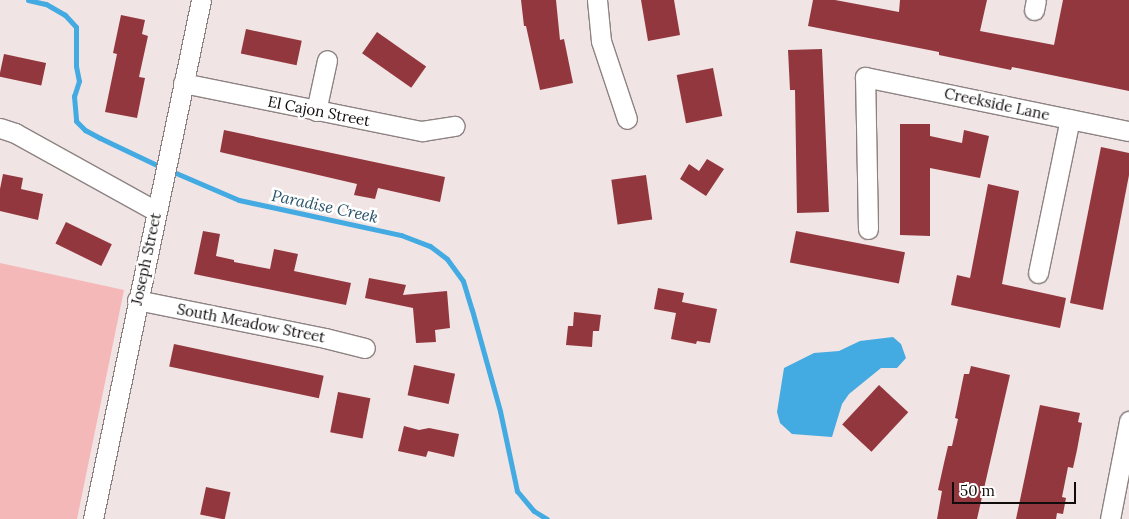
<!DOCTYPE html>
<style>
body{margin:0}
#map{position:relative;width:1129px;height:519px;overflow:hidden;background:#f1e4e4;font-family:Lora,serif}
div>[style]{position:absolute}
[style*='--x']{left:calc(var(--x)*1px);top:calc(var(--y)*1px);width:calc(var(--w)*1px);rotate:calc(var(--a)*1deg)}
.green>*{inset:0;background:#f5b8b8}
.water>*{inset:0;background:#43aae2}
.stream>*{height:5px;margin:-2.5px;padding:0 2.5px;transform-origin:2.5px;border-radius:2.5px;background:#43aae2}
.building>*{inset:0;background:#93373e;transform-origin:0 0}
.roads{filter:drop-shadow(1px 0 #8d8282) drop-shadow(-1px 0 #8d8282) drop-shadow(0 1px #8d8282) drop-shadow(0 -1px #8d8282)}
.minor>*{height:19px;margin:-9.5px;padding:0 9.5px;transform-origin:9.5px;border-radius:9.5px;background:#fff}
span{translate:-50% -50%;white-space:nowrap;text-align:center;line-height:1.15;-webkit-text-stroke:5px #fff;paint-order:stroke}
.street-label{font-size:15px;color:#100c0c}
.water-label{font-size:16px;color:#29536b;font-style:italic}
.scale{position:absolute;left:952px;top:482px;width:124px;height:22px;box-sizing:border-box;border:2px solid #100c0c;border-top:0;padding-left:6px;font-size:15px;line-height:18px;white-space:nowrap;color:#100c0c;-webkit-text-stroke:4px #fff;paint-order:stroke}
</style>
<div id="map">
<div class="green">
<div style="clip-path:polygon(0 263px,124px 290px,77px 519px,0 519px)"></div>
</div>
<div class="water">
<div style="clip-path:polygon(893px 337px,901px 344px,906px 358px,897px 368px,881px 368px,849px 394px,842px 404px,832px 437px,792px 434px,780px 423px,777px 412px,784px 368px,814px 353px,839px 351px,860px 341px)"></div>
</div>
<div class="stream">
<div style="--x:28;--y:0;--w:18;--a:13"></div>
<div style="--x:46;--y:4;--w:22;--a:30"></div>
<div style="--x:65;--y:15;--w:16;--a:47"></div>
<div style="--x:76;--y:27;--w:39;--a:90"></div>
<div style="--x:76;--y:66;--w:15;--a:79"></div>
<div style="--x:79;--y:81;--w:16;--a:108"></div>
<div style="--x:74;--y:96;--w:25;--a:85"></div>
<div style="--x:76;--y:121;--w:13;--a:45"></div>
<div style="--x:85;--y:130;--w:17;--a:28"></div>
<div style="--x:100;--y:138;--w:68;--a:25.4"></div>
<div style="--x:169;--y:170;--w:76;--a:23.2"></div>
<div style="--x:239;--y:200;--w:166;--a:12.2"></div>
<div style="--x:401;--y:235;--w:31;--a:21"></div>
<div style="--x:430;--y:246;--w:21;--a:37"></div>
<div style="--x:447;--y:259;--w:27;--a:54"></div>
<div style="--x:463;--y:281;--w:30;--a:73"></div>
<div style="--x:472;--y:310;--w:105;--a:74.5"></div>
<div style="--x:500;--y:411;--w:82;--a:78"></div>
<div style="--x:517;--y:491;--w:26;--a:50"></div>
<div style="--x:534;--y:511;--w:15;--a:32"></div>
</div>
<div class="building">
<div style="clip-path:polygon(521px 0,556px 0,560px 40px,564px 39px,573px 83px,540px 90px,526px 26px,524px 26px)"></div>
<div style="clip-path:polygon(641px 0,674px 0,680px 35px,648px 41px)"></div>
<div style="clip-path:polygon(813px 0,835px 0,899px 12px,900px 0,987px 0,980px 31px,1054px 45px,1063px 0,1129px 0,1129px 91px,1012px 67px,1011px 70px,939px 55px,939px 52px,808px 26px)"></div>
<div style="clip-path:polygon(121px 15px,145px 20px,142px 34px,148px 36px,139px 77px,145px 78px,137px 118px,105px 112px,117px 54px,113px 53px)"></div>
<div style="left:246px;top:29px;width:57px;height:25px;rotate:12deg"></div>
<div style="left:377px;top:32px;width:60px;height:26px;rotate:35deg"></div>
<div style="clip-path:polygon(822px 49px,829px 212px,797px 213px,795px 90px,790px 90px,788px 50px)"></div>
<div style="left:4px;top:54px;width:43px;height:23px;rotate:12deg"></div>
<div style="left:713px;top:68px;width:49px;height:37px;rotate:79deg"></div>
<div style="clip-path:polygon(900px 124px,930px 124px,930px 136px,962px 143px,964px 130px,989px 136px,980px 178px,930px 168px,930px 236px,900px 235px)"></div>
<div style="clip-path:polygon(224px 130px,445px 177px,440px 202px,378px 188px,375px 199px,354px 195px,357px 184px,220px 152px)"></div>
<div style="clip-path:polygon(1101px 147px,1129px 153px,1129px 175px,1103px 310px,1070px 303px)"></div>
<div style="clip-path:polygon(707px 159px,724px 169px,706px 196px,680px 179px,689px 164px,699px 171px)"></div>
<div style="clip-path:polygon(3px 174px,23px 178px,21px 189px,43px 194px,38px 220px,0 211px,0 189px)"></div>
<div style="left:646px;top:175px;width:45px;height:35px;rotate:82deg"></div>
<div style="clip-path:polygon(988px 184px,1019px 191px,1002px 284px,1066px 298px,1060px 328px,951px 305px,957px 275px,970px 278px)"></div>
<div style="left:66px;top:222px;width:51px;height:24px;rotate:26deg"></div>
<div style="clip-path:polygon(203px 231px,220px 234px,216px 256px,234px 260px,234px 262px,270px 269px,274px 249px,298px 254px,294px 271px,351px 283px,346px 305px,194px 274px)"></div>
<div style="left:796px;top:231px;width:111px;height:32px;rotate:11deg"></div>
<div style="clip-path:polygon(369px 278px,406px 285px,403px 295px,447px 291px,450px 328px,435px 330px,436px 342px,416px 343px,413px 308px,365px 298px)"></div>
<div style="clip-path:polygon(658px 288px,684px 293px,682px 302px,717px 309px,710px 343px,697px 341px,696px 344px,671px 339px,676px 313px,654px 309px)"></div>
<div style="clip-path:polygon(574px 312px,601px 315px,599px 331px,593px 331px,592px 347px,566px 345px,568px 326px,573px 326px)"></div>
<div style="left:174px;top:344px;width:153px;height:23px;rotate:12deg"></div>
<div style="left:414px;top:365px;width:42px;height:31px;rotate:12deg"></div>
<div style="clip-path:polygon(971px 366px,1010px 375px,977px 519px,937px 519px,942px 491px,938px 490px,944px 463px,948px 446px,952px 446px,958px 419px,955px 418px,964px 374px,969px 374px)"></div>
<div style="left:879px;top:385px;width:40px;height:54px;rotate:43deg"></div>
<div style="left:338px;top:392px;width:33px;height:41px;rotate:11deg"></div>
<div style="clip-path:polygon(1040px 405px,1080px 413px,1078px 422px,1082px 423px,1077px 450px,1073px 468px,1068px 467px,1062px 497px,1066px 498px,1063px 514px,1057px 513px,1056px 519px,1016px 519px)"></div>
<div style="clip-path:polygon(404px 426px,419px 430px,429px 428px,459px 434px,454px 457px,428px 451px,426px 457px,398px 451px)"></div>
<div style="left:206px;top:487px;width:25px;height:28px;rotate:12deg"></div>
</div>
<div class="roads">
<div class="minor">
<div style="--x:597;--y:0;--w:41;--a:84.4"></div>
<div style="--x:601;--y:41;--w:82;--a:71.6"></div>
<div style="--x:1034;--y:10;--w:10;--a:-79"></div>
<div style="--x:183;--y:83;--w:244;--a:11.4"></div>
<div style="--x:422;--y:131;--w:33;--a:-9"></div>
<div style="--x:316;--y:111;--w:52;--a:-77.8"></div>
<div style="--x:0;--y:128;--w:16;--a:18"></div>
<div style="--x:15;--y:133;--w:161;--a:29"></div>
<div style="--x:868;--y:229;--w:152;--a:-91.1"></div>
<div style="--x:865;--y:77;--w:269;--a:11.6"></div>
<div style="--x:1038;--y:273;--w:157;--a:-78.3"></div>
<div style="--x:137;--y:300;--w:192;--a:11.4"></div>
<div style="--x:325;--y:338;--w:41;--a:14"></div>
<div style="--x:93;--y:519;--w:530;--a:-78.24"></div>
<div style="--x:1110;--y:519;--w:100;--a:-79"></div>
</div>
</div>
<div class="street-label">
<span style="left:997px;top:104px;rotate:12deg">Creekside Lane</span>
<span style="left:319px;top:111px;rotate:11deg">El Cajon Street</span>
<span style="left:146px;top:259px;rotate:-78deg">Joseph Street</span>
<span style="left:251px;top:323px;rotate:11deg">South Meadow Street</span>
</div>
<div class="water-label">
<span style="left:325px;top:206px;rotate:12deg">Paradise Creek</span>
</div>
<div class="scale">50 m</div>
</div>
